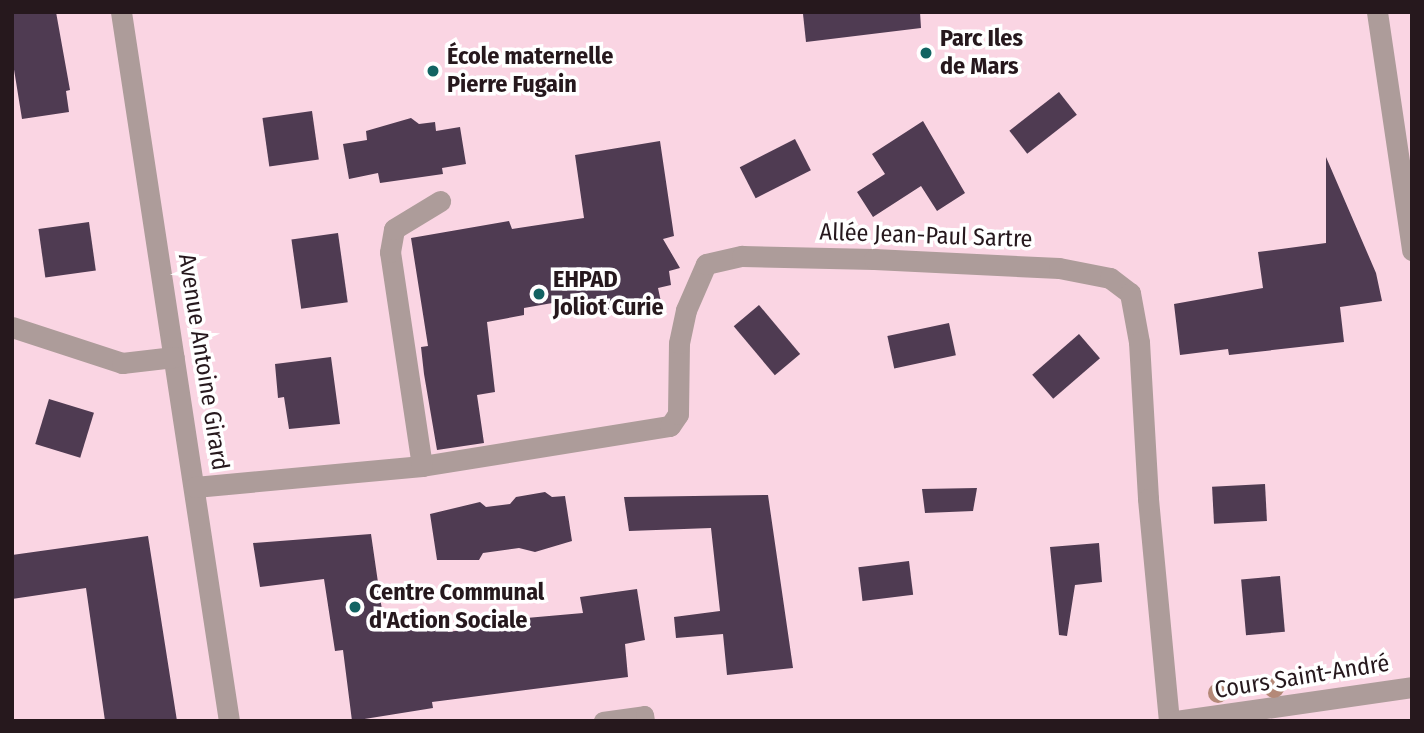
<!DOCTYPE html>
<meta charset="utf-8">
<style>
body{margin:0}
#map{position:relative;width:1424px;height:733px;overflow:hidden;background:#fad5e3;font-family:"Fira Sans Condensed",sans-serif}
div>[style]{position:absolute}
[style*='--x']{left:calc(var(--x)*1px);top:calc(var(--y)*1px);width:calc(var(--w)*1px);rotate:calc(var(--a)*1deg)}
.building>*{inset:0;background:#4f3b52;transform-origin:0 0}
.lane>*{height:18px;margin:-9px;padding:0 9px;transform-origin:9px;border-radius:9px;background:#ad9c9a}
.street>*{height:21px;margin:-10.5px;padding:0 10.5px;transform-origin:10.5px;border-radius:10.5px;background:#ad9c9a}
.trees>*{width:20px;height:20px;margin:-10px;border-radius:50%;background:#b48978}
.dots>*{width:19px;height:19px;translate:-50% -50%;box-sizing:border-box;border:4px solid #fff;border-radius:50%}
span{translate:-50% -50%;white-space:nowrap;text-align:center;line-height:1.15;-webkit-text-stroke:7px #fff;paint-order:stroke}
.poi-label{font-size:24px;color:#26181d;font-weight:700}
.left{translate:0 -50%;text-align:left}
.street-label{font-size:24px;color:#26181d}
.frame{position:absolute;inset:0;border:14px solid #26181d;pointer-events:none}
</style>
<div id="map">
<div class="building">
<div style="clip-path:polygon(12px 12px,56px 12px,70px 90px,66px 91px,69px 112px,22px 119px,12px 57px)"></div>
<div style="clip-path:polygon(818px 12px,920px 12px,921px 28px,806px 42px,803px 14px)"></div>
<div style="left:1059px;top:92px;width:29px;height:63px;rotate:52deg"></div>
<div style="left:312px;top:111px;width:49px;height:50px;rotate:82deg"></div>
<div style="clip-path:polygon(411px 118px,419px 124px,435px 122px,436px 131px,460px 127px,466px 164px,442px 168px,443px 174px,380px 183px,378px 173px,349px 179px,343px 144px,367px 140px,366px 131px)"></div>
<div style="clip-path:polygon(923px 121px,965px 193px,937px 211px,921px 186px,873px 217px,857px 192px,885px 174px,872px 154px)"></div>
<div style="left:795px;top:139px;width:35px;height:62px;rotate:63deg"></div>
<div style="clip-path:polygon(660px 141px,674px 236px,663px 239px,680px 268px,669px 271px,671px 285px,658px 288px,661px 302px,580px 315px,575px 299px,524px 308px,524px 315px,487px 322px,495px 392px,477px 395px,484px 443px,437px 450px,424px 374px,421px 347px,428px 346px,411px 238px,509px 221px,512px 229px,584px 218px,575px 155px)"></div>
<div style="clip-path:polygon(1326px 157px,1376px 273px,1382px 301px,1340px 307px,1344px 342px,1229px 355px,1228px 349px,1180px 355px,1174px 304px,1263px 288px,1258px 252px,1326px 243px)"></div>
<div style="left:89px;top:222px;width:49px;height:51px;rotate:82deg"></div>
<div style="left:338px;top:233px;width:70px;height:47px;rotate:82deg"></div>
<div style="left:759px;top:305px;width:64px;height:33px;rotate:50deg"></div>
<div style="left:949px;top:323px;width:33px;height:63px;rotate:78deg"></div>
<div style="left:1079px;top:334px;width:32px;height:62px;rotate:49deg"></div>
<div style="clip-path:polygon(331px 357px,340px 424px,289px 429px,284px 397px,278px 398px,275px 364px)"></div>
<div style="left:49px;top:399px;width:47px;height:47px;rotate:17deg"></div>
<div style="left:1265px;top:484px;width:37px;height:53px;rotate:87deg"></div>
<div style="clip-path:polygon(977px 488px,973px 511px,925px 513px,922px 489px)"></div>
<div style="clip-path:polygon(545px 492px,552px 497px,565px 496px,572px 541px,535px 552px,519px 548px,483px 553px,479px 560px,437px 560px,430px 514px,480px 502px,486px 507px,510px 504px,516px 497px)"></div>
<div style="clip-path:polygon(768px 495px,793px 668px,727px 675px,723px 634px,676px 638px,674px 617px,720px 611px,711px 528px,629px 531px,624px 497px)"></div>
<div style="clip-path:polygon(371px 534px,384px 624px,446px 616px,448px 632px,511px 623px,515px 619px,583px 613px,580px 597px,637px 589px,645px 640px,625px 644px,628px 677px,432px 702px,433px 708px,352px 721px,343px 650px,335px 651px,324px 579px,260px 587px,253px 543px)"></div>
<div style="clip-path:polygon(148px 536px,177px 721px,105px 721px,86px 588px,12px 599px,12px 555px)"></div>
<div style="clip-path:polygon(1099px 543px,1102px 582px,1075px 585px,1067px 636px,1059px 635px,1050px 547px)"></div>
<div style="left:909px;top:561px;width:34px;height:51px;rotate:83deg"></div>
<div style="left:1280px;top:576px;width:56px;height:39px;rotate:85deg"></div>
</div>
<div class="lane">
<div style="--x:603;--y:721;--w:42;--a:-8.1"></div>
<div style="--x:645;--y:715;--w:6;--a:81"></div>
</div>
<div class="street">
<div style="--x:121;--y:12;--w:717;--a:81.34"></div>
<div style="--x:1377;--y:12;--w:241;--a:81.6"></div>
<div style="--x:12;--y:327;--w:116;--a:18.1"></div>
<div style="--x:122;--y:363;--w:52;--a:-6.6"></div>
<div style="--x:422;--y:466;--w:251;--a:-9.2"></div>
<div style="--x:670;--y:426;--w:14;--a:-56"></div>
<div style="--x:678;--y:414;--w:71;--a:-89.2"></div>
<div style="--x:679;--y:343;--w:34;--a:-78"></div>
<div style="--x:686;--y:310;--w:50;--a:-66.5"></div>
<div style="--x:706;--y:264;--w:37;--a:-13"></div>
<div style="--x:742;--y:256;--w:132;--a:1.3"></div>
<div style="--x:874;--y:259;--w:185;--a:2.8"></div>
<div style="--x:1059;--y:268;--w:52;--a:11.1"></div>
<div style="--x:1110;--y:278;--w:25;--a:37"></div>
<div style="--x:1130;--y:293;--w:50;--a:79.6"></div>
<div style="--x:1139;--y:342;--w:157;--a:86.7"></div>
<div style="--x:1148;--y:499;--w:223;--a:84.6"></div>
<div style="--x:195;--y:487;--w:228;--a:-5.3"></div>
<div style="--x:422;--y:466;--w:216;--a:-98.5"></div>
<div style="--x:390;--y:252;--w:23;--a:-80"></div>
<div style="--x:394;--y:229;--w:54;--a:-31.3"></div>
<div style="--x:1176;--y:721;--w:238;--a:-8.2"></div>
</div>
<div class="trees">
<div style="left:1274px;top:688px"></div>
<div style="left:1218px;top:693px"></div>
</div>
<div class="dots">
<div style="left:926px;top:53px;background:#126362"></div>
<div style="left:433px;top:71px;background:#126362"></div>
<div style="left:539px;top:294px;background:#126362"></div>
<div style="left:355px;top:607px;background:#126362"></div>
</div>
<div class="poi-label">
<span class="left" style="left:940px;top:53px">Parc Iles<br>de Mars</span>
<span class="left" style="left:447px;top:71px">École maternelle<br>Pierre Fugain</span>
<span class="left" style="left:553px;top:294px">EHPAD<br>Joliot Curie</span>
<span class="left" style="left:369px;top:607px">Centre Communal<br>d'Action Sociale</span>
</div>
<div class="street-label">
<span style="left:926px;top:236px;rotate:2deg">Allée Jean-Paul Sartre</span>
<span style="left:203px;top:362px;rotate:81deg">Avenue Antoine Girard</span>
<span style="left:1302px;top:677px;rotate:-9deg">Cours Saint-André</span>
</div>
<div class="frame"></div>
</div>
